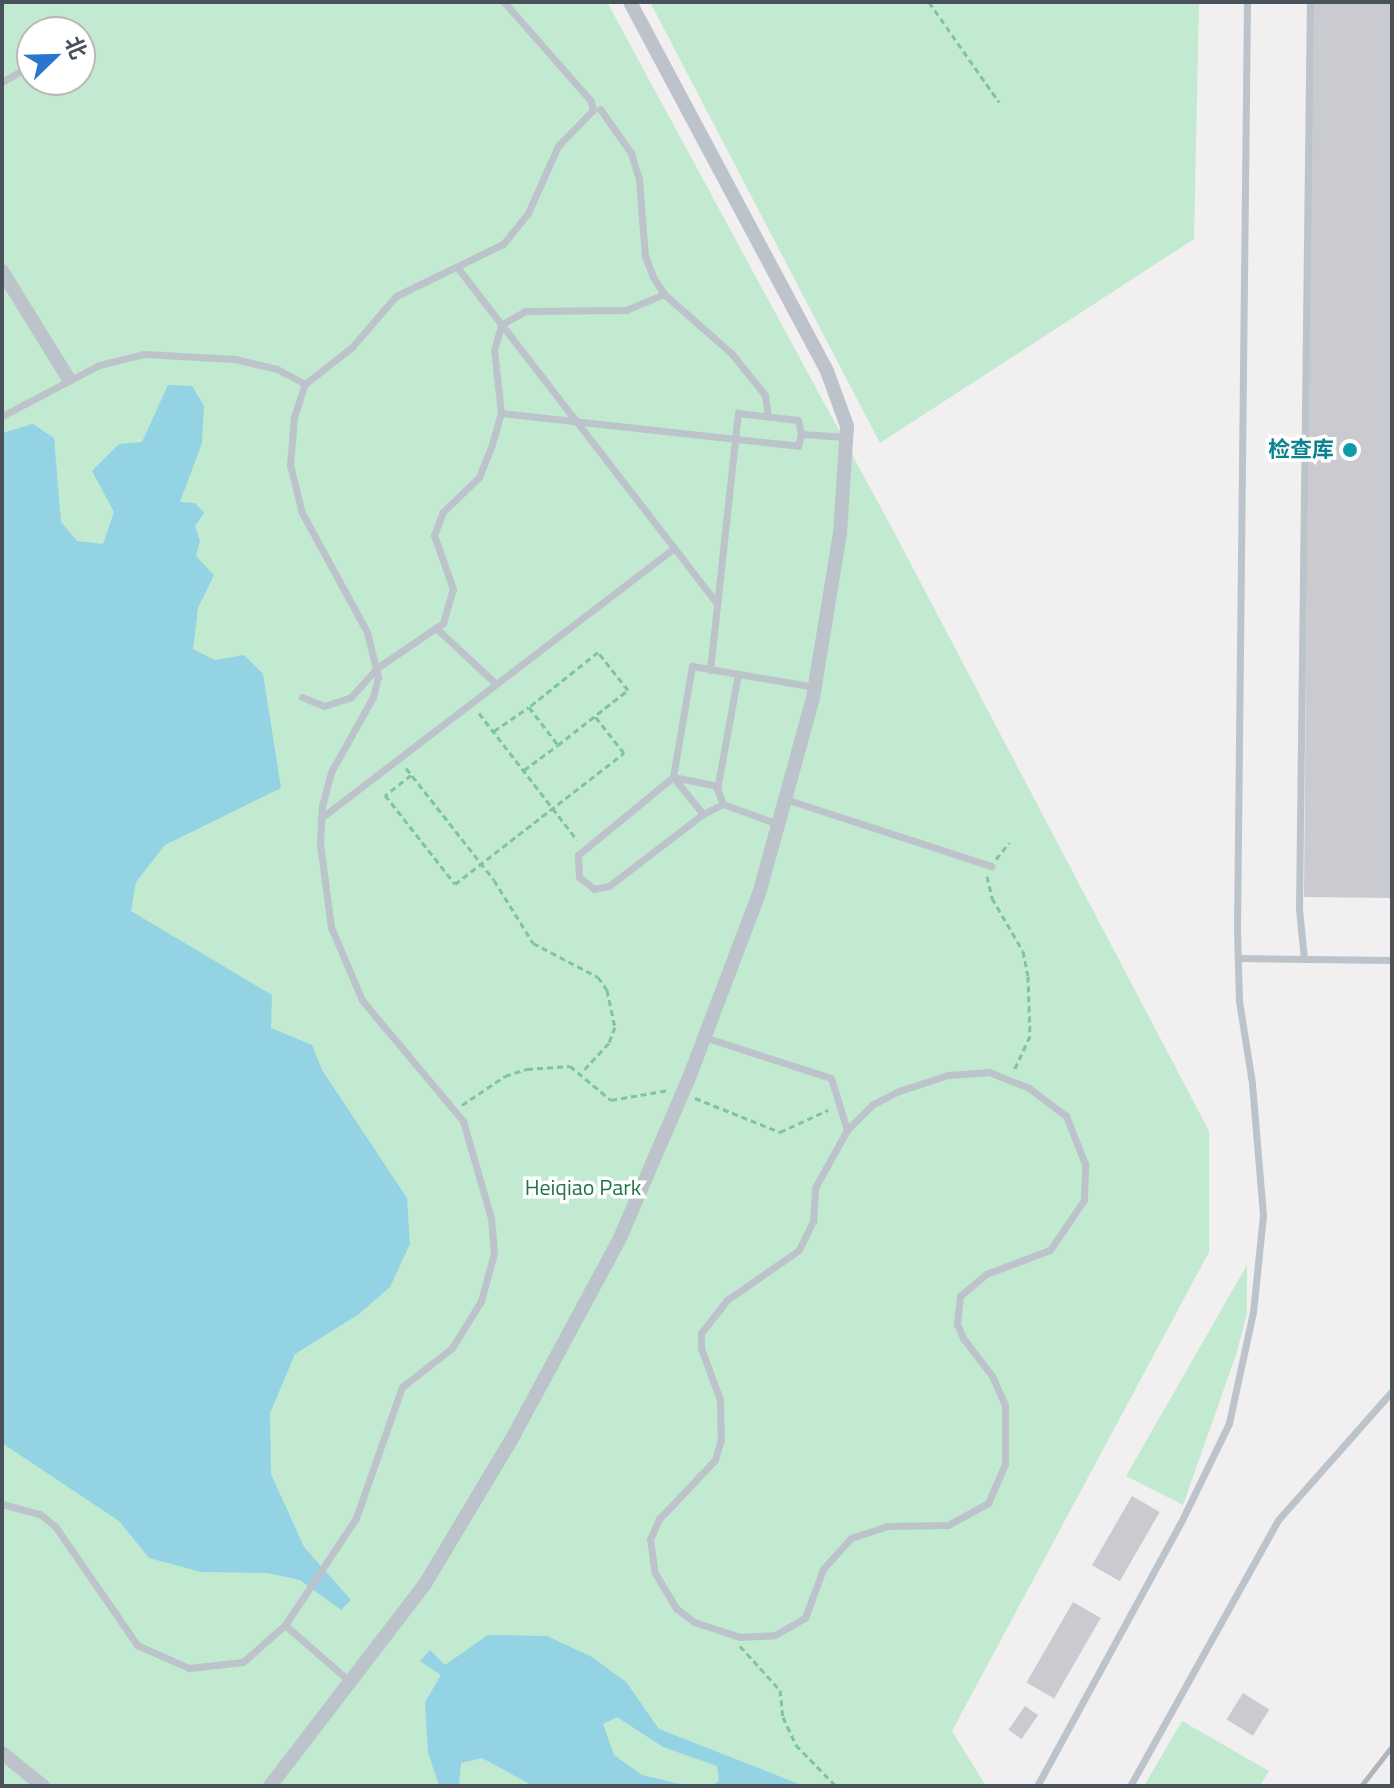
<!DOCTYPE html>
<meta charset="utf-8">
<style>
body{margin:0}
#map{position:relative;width:1394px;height:1788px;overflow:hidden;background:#f1efef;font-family:"Titillium Web","Noto Sans SC",sans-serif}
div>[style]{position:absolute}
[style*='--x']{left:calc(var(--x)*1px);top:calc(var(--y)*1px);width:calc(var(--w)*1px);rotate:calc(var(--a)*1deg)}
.green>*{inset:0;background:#c2ead1}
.water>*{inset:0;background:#93d3e3}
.building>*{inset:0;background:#c9cbd1;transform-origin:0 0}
.path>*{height:3px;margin-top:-1.5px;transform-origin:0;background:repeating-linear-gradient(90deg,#7dc5a0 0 6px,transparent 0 10px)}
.service>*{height:7px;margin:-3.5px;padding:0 3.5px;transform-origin:3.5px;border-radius:3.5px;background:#bcc3ca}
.minor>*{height:14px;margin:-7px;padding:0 7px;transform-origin:7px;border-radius:7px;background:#bcc3ca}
.rail>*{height:5px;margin:-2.5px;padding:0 2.5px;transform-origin:2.5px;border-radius:2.5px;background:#b1b4b8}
.dots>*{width:22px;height:22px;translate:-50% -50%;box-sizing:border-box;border:4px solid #fff;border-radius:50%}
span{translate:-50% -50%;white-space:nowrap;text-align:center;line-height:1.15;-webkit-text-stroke:7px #fff;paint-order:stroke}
.culture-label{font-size:22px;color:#0d838f;font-weight:700}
.right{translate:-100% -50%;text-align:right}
.park-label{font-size:22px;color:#217449}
.frame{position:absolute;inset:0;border:4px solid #49525a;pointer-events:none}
.north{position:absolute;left:16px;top:16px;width:80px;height:80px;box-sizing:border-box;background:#fff;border:2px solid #b6babd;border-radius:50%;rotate:67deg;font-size:22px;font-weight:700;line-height:32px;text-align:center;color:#49525a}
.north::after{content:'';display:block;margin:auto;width:28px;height:36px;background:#2c75ce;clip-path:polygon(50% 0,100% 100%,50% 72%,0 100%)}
</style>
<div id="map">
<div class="green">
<div style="clip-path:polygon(evenodd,2px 2px,607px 2px,894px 532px,1209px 1131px,1209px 1252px,952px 1731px,986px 1786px,2px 1786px,2px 2px,32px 32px,80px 32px,80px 80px,32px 80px,32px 32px)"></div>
<div style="clip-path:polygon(650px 2px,1199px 2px,1194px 239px,880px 443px)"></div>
<div style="clip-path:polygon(1247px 1265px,1247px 1314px,1236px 1355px,1183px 1505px,1126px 1476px)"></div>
<div style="clip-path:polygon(1182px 1721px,1269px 1771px,1260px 1786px,1144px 1786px)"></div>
</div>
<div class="water">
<div style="clip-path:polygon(168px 385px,192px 386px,204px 406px,202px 443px,180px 502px,195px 503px,204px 513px,195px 526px,200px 541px,196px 556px,214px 575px,198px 608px,193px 649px,215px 660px,244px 655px,263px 674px,281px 788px,165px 845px,136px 882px,131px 911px,272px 995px,271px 1028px,312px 1045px,322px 1070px,407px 1198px,410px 1244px,390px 1287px,359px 1314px,295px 1354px,270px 1413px,271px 1474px,304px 1547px,351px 1600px,341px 1610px,300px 1580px,268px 1573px,201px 1572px,149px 1558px,119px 1521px,2px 1443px,2px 433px,33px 424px,54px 438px,61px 522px,77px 541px,103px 544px,114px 512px,92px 471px,119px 444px,142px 442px)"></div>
<div style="clip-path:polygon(488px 1635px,547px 1636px,592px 1657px,626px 1682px,659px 1729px,804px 1786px,712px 1786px,719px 1781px,717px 1766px,663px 1747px,617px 1717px,603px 1724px,614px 1755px,642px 1775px,688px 1786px,533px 1786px,482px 1758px,461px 1763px,459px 1786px,439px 1786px,428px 1752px,425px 1702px,441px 1675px,420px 1661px,430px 1650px,445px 1665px)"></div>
</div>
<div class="building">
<div style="clip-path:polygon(1333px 2px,1392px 2px,1392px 898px,1304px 897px,1312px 3px)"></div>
<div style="left:1132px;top:1496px;width:32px;height:80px;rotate:30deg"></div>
<div style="left:1073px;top:1602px;width:32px;height:93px;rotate:30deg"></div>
<div style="left:1243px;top:1693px;width:31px;height:31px;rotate:32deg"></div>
<div style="left:1025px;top:1706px;width:16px;height:29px;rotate:35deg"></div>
</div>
<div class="path">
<div style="--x:929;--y:2;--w:122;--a:55"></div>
<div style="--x:479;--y:713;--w:160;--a:52.3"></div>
<div style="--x:494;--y:731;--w:42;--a:-34.4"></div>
<div style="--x:406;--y:768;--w:142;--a:51.8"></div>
<div style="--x:494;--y:880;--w:74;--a:58.2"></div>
<div style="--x:533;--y:943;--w:73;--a:27.6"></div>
<div style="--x:598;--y:977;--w:16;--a:55"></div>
<div style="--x:607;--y:990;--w:38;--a:78"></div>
<div style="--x:615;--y:1027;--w:17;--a:111"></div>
<div style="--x:609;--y:1043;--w:38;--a:133"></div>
<div style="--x:524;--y:770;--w:42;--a:-36.3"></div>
<div style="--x:558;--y:745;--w:89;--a:-38.2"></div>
<div style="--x:628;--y:690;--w:48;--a:-128.3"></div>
<div style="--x:598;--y:652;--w:88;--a:141.4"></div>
<div style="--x:529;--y:707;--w:48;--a:52.7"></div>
<div style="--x:411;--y:775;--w:33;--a:142"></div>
<div style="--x:385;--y:795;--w:113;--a:51.8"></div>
<div style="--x:455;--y:884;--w:214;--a:-37.8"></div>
<div style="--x:624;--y:753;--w:47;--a:-128.1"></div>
<div style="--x:996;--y:859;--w:21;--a:-51"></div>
<div style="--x:987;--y:876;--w:23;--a:77"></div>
<div style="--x:992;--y:898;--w:61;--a:59.7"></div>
<div style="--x:1023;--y:951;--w:25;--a:79"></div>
<div style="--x:1028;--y:976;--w:60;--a:88.1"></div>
<div style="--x:1030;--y:1036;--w:38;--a:115"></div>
<div style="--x:695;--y:1098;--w:92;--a:21.8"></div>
<div style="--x:780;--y:1132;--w:53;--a:-24.6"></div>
<div style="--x:462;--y:1105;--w:52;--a:-34"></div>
<div style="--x:505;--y:1076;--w:23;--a:-18"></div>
<div style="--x:527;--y:1069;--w:43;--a:-4"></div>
<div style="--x:570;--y:1066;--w:53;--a:39.7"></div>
<div style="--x:611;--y:1100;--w:59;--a:-9.8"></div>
<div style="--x:740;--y:1646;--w:59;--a:47.7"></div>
<div style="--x:780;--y:1690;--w:27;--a:84"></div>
<div style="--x:783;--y:1717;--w:31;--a:65"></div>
<div style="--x:796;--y:1745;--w:57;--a:45.7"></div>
</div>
<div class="service">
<div style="--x:2;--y:82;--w:34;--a:-30"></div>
<div style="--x:600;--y:109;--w:54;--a:54.8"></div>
<div style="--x:631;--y:153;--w:28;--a:73"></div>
<div style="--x:639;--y:180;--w:76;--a:85.5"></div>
<div style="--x:645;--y:256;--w:22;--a:69"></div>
<div style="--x:653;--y:277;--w:20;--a:57"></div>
<div style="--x:664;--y:294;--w:91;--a:41.4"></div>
<div style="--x:732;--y:354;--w:53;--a:51.2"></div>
<div style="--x:765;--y:395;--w:22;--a:82"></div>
<div style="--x:457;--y:267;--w:425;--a:52.3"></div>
<div style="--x:501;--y:413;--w:299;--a:6.3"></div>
<div style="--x:798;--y:446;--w:12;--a:-76"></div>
<div style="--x:2;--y:416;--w:110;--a:-27.7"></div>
<div style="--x:99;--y:365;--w:46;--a:-13.7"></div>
<div style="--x:144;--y:354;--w:91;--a:3.1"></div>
<div style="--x:235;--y:359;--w:43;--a:13.4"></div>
<div style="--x:277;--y:369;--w:32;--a:28"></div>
<div style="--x:436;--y:628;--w:82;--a:43"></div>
<div style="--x:710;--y:670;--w:259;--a:-83.8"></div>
<div style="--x:738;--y:413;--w:60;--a:6.7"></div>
<div style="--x:798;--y:420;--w:14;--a:78"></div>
<div style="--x:801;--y:434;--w:45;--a:3.8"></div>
<div style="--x:738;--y:674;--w:117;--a:100.3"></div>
<div style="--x:717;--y:789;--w:16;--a:68"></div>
<div style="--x:723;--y:804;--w:59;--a:20"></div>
<div style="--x:302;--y:697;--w:24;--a:22"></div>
<div style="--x:324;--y:706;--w:28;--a:-18"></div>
<div style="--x:351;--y:697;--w:39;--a:-48"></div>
<div style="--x:377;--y:668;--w:80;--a:-34.3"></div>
<div style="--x:443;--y:623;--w:35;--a:-74"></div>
<div style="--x:453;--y:589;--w:57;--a:-109.4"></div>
<div style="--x:434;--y:535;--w:25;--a:-69"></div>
<div style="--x:443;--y:512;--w:50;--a:-44.2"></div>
<div style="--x:479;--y:477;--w:35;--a:-68"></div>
<div style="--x:492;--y:444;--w:32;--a:-74"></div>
<div style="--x:501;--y:413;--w:63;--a:-96.3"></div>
<div style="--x:494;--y:350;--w:26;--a:-74"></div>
<div style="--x:501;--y:325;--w:28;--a:-30"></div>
<div style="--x:525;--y:311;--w:101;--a:-0.6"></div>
<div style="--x:626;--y:310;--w:41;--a:-22.8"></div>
<div style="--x:673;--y:777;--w:48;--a:51"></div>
<div style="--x:673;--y:777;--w:46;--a:11.3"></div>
<div style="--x:785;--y:799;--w:217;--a:18"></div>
<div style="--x:723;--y:804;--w:22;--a:153"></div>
<div style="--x:703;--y:814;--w:118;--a:142.5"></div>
<div style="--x:609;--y:886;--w:15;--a:169"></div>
<div style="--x:594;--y:889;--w:19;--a:-141"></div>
<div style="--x:579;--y:877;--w:22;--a:-93"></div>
<div style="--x:578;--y:855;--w:123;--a:-39.4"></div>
<div style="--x:673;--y:777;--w:113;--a:-80.3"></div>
<div style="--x:692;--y:666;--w:125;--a:9.7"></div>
<div style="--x:321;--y:818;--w:444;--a:-37.4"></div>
<div style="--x:1238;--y:958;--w:154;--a:0.7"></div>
<div style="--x:1304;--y:959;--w:50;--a:-95.7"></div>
<div style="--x:1299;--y:909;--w:907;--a:-89.31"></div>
<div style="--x:704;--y:1037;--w:133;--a:17.9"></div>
<div style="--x:831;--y:1078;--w:54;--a:72.9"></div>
<div style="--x:847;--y:1130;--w:66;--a:118.9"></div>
<div style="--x:815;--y:1188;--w:33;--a:93"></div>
<div style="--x:813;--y:1221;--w:32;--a:116"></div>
<div style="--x:799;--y:1250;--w:88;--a:145.2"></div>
<div style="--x:727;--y:1300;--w:42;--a:128.2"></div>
<div style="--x:701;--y:1333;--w:15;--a:90"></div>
<div style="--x:701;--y:1348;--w:55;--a:69.9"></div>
<div style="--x:720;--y:1400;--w:39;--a:89"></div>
<div style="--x:721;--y:1439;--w:22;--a:106"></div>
<div style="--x:715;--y:1460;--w:81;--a:133.5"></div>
<div style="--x:659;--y:1519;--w:22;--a:114"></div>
<div style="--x:650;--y:1539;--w:34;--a:82"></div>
<div style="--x:655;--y:1573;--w:41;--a:59"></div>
<div style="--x:676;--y:1608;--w:23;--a:38"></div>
<div style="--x:694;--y:1622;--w:48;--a:18.1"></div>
<div style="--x:740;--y:1637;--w:35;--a:-3"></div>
<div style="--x:775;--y:1635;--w:34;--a:-30"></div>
<div style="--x:805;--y:1618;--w:52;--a:-69.8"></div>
<div style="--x:823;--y:1569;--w:42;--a:-47.9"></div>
<div style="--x:851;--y:1538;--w:38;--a:-18"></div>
<div style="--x:887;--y:1526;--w:61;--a:-0.9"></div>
<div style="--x:948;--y:1525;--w:46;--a:-28.8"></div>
<div style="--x:988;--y:1503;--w:43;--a:-66.4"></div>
<div style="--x:1005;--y:1464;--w:59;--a:-90"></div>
<div style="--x:1005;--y:1405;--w:32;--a:-114"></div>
<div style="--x:992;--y:1376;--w:48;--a:-127.3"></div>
<div style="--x:963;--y:1338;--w:15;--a:-113"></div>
<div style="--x:957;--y:1324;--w:28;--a:-84"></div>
<div style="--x:960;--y:1296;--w:34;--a:-40"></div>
<div style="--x:986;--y:1274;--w:68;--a:-20.6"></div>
<div style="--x:1050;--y:1250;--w:60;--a:-55.8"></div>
<div style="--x:1084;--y:1200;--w:36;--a:-88"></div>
<div style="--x:1085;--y:1164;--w:52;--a:-111.6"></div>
<div style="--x:1066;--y:1116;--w:46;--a:-142.9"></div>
<div style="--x:1029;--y:1088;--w:43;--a:-158.2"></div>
<div style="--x:989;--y:1072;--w:41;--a:175.8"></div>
<div style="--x:948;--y:1075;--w:52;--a:161.9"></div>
<div style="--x:899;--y:1091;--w:30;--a:153"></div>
<div style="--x:872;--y:1105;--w:35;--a:135"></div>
<div style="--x:2;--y:1504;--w:39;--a:15"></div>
<div style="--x:40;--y:1514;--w:19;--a:39"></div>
<div style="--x:55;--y:1526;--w:145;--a:55.4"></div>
<div style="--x:137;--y:1645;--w:57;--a:23.9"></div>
<div style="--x:189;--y:1668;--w:54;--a:-6.3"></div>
<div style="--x:243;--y:1662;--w:56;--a:-41.4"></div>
<div style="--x:285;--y:1625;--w:128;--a:-56.4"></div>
<div style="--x:356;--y:1518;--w:139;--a:-70.7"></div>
<div style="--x:402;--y:1387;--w:63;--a:-38"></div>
<div style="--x:452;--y:1348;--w:55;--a:-58.3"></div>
<div style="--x:481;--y:1301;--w:50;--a:-74.8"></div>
<div style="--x:494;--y:1253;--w:35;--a:-95"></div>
<div style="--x:491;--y:1218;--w:101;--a:-106.1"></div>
<div style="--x:463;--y:1121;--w:158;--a:-129.9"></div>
<div style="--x:362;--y:1000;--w:79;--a:-113"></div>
<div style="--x:331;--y:927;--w:84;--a:-97.5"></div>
<div style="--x:320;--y:844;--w:38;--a:-87"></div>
<div style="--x:322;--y:806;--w:35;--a:-75"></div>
<div style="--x:331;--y:772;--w:86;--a:-60.8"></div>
<div style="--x:373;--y:697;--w:21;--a:-76"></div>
<div style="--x:378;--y:677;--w:46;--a:-103.7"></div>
<div style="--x:367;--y:632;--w:136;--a:-118.6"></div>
<div style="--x:302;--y:513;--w:49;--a:-104"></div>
<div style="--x:290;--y:465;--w:48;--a:-85.2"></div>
<div style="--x:294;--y:417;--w:35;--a:-72"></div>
<div style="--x:305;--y:384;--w:60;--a:-38.2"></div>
<div style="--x:352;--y:347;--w:67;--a:-49.2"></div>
<div style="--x:396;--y:296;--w:119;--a:-25.9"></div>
<div style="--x:503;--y:244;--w:40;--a:-51"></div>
<div style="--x:528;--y:213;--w:73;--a:-65.9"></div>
<div style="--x:558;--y:146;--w:50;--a:-45.8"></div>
<div style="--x:593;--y:110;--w:9;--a:-103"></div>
<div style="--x:591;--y:101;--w:132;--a:-131.3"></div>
<div style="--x:285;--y:1625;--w:85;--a:41.2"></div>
<div style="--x:1037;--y:1786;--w:303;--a:-61.4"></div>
<div style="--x:1182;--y:1520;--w:108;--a:-64.1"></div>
<div style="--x:1229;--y:1423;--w:114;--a:-77.8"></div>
<div style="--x:1253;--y:1312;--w:98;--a:-84.1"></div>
<div style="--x:1263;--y:1215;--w:132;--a:-94.8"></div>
<div style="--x:1252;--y:1083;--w:83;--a:-99"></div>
<div style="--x:1239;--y:1001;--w:73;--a:-91.6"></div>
<div style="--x:1237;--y:928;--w:926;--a:-89.38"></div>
<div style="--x:1130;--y:1786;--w:304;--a:-60.9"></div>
<div style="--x:1278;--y:1520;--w:172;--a:-48.5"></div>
</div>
<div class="minor">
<div style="--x:2;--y:271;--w:126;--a:58.3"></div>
<div style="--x:2;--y:1753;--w:53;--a:38.8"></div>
<div style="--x:270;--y:1786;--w:255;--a:-52.5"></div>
<div style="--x:425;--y:1584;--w:174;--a:-59.1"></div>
<div style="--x:514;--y:1435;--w:224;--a:-61.7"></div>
<div style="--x:620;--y:1238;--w:174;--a:-66.7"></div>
<div style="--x:689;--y:1078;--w:197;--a:-69.2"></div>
<div style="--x:759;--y:894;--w:203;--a:-74.6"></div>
<div style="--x:813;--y:698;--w:166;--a:-80.7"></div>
<div style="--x:840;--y:534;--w:108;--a:-86.3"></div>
<div style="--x:847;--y:426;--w:59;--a:-110"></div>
<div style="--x:827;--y:371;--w:418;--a:-118.1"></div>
</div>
<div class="rail">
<div style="--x:1361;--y:1786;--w:51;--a:-52.2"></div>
</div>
<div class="dots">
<div style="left:1350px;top:450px;background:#0f9aa8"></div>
</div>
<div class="culture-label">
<span class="right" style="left:1334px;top:450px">检查库</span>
</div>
<div class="park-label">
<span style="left:583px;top:1188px">Heiqiao Park</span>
</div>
<div class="frame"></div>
<div class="north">北</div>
</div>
